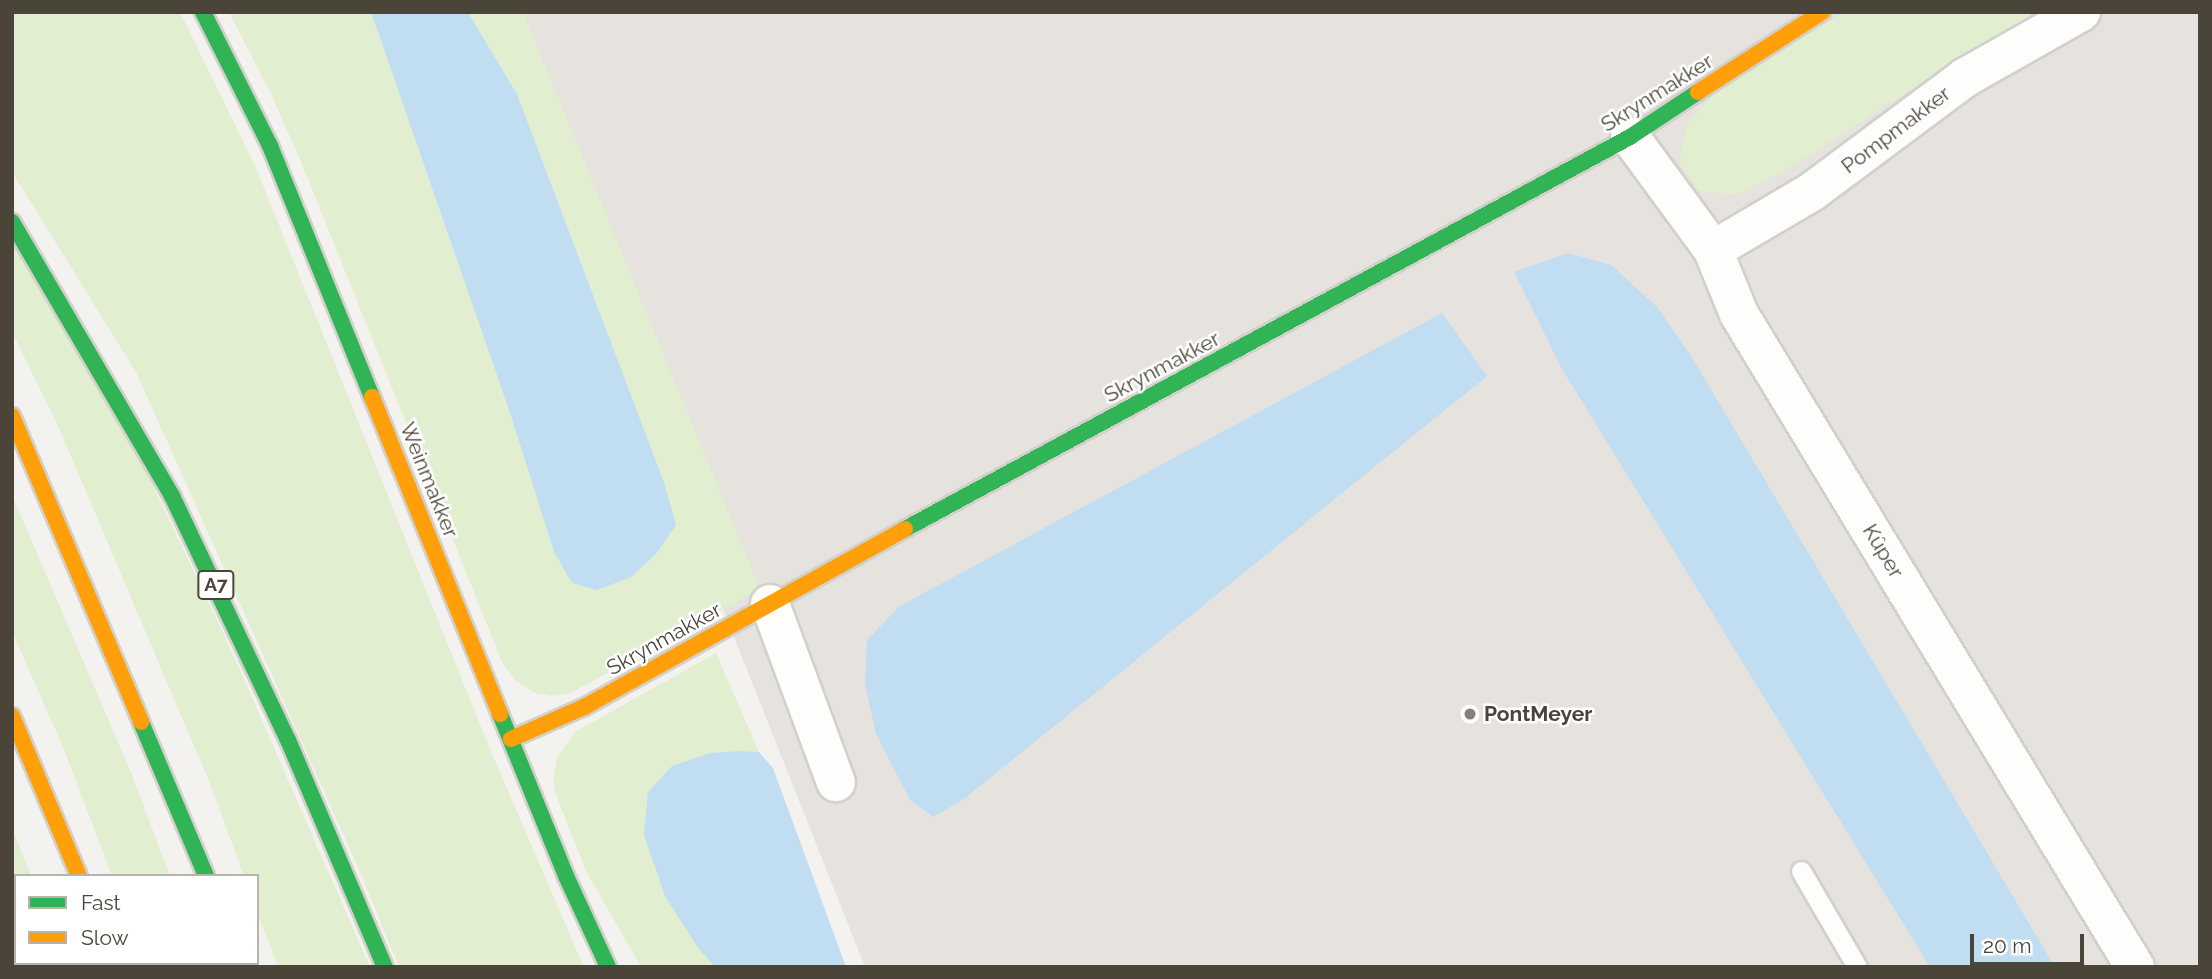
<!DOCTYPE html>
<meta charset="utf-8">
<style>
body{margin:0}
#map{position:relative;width:2212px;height:979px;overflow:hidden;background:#f4f2ee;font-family:Raleway,sans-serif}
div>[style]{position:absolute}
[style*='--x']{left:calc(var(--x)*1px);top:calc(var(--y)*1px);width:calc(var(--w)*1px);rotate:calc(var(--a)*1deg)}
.industrial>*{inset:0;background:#e6e2de}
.green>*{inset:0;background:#e1eecf}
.water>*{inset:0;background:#c0ddf1}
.roads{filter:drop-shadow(2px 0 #d2d0cb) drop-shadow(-2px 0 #d2d0cb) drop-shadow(0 2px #d2d0cb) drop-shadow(0 -2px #d2d0cb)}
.lane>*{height:19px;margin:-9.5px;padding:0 9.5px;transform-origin:9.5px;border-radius:9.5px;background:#fdfdfc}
.street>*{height:38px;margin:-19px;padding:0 19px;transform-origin:19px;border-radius:19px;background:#fdfdfc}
.fast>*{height:16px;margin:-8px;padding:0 8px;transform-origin:8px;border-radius:8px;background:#30b455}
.slow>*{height:16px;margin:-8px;padding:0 8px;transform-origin:8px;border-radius:8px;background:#ff9f0a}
.dots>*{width:19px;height:19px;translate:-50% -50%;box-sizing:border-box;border:4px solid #fff;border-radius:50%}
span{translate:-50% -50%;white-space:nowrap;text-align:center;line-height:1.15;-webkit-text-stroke:5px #fff;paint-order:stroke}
.shield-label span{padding:2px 5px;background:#fff;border:2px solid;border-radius:5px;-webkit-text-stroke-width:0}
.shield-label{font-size:19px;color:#4b4439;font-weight:700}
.street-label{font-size:21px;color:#4b4439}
.poi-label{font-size:21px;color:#4b4439;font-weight:700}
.left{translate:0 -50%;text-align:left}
.frame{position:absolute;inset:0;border:14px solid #4b4439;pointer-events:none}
.legend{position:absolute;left:14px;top:874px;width:245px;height:91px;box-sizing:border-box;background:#fff;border:2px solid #b7b4b0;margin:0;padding:9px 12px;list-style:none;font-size:21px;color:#4b4439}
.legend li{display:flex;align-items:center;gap:14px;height:35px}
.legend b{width:35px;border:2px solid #b7b4b0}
.scale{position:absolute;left:1970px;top:934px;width:114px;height:32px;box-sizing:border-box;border:4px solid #4b4439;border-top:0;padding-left:9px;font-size:21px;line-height:24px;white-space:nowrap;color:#4b4439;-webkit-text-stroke:5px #fff;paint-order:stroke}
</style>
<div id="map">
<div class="industrial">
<div style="clip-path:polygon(523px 12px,2200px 12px,2200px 967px,865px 967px,624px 360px,535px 42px)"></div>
</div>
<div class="green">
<div style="clip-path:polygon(12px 12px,180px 12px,256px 168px,492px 754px,584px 967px,399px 967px,358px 867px,136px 372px,12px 172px)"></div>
<div style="clip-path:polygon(229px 12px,371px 12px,510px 413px,554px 552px,676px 525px,665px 485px,517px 94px,468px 12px,523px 12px,760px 589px,571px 693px,552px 696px,535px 693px,516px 681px,502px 662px,302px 164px,272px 96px)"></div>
<div style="clip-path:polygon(1844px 12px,2038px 12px,1973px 50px,1786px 170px,1736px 195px,1700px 191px,1679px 163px,1687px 125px,1721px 85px)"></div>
<div style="clip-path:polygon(12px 237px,111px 397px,227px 641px,370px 967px,278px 967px,257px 912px,257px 876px,244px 876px,209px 781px,58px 426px,12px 332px)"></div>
<div style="clip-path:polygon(12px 495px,132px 775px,170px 876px,112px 876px,65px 752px,12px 631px)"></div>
<div style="clip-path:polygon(716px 653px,759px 752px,742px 751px,698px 948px,715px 967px,641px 967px,587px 873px,556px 795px,553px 781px,557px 757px,575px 732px)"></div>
<div style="clip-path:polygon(12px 827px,31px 876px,16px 876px,16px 963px,65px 963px,67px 967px,13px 967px)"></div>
</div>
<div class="water">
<div style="clip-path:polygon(371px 12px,468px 12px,517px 94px,665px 485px,676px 525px,656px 554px,631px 577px,597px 590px,572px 583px,554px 552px,510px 413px)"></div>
<div style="clip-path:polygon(1568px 253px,1611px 265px,1657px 307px,1691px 356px,2055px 967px,1930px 967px,1562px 369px,1514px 272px)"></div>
<div style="clip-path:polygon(1442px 313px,1487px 376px,964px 799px,933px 817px,910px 800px,876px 734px,865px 684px,867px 640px,900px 606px)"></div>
<div style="clip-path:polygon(742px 751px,759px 752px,773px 768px,846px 967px,715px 967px,698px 948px,665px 896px,644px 835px,648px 792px,672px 766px,710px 753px)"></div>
</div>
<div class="roads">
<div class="lane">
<div style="--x:1801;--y:871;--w:111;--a:59.7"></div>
</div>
<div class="street">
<div style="--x:1630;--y:137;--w:140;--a:53.7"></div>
<div style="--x:1713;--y:250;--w:69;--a:67.9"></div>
<div style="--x:1739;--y:314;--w:764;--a:58.77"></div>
<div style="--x:1713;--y:250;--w:116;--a:-30.5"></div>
<div style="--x:1813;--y:191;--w:191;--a:-36.7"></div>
<div style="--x:1966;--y:77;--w:132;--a:-29.5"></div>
<div style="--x:770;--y:604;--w:190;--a:69.7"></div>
</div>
<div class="fast">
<div style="--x:203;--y:12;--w:150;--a:63.4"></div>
<div style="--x:270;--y:146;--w:271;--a:67.9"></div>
<div style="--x:12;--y:222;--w:317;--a:59.7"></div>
<div style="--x:172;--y:496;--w:270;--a:64.6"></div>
<div style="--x:288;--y:740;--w:247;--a:66.9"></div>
<div style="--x:905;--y:529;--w:824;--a:-28.4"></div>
<div style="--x:1630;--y:137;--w:82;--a:-33.5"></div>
<div style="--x:500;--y:714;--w:175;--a:67.8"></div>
<div style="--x:566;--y:876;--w:100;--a:65.2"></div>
<div style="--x:141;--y:722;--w:167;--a:67.1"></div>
<div style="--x:114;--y:963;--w:4;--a:76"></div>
<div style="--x:240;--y:963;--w:4;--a:76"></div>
</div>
<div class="slow">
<div style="--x:1698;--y:92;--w:148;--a:-32.8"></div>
<div style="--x:372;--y:397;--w:342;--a:68"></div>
<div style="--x:12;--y:416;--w:332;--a:67.1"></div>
<div style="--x:12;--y:716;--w:173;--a:67.3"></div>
<div style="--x:511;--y:739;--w:80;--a:-23.7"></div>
<div style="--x:584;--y:707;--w:367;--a:-29"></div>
</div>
</div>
<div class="dots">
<div style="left:1470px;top:714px;background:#868178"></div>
</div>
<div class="shield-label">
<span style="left:216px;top:585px">A7</span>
</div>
<div class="street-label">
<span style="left:1657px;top:93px;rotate:-32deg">Skrynmakker</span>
<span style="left:1896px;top:130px;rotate:-37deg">Pompmakker</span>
<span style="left:1162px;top:367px;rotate:-28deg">Skrynmakker</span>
<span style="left:429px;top:480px;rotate:68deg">Weinmakker</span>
<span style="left:1883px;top:551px;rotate:59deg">Kûper</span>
<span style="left:664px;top:639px;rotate:-29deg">Skrynmakker</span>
</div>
<div class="poi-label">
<span class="left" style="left:1484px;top:714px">PontMeyer</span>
</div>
<div class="frame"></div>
<ul class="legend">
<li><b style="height:9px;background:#30b455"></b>Fast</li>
<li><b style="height:9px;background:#ff9f0a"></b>Slow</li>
</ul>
<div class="scale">20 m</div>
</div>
